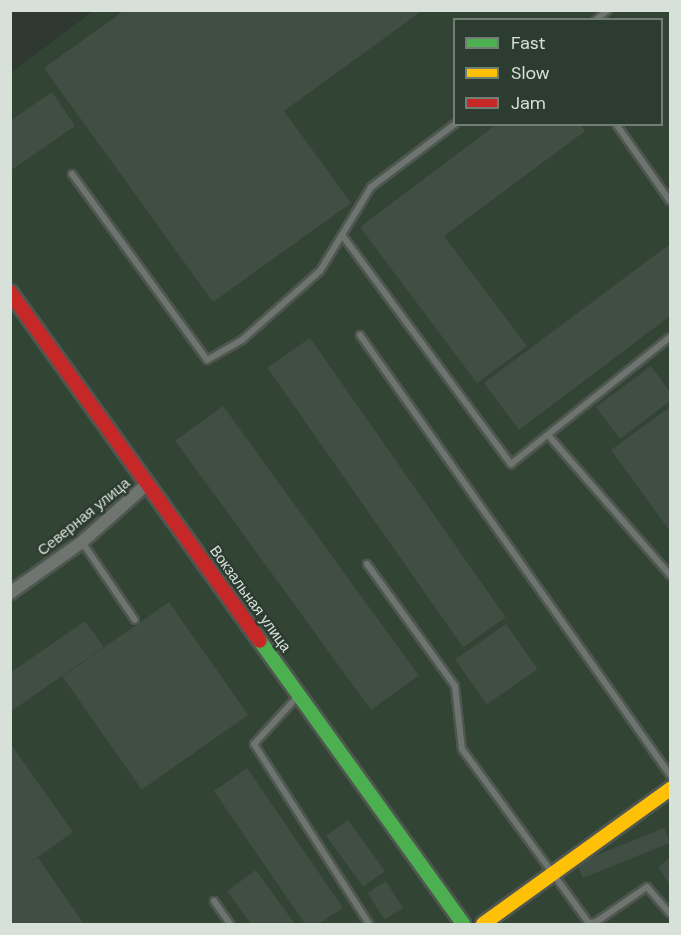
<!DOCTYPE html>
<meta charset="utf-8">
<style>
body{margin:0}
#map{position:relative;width:681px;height:935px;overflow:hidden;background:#303832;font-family:"DM Sans",sans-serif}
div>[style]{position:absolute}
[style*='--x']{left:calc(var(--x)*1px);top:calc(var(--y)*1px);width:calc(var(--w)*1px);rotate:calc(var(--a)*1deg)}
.built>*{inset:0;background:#324535}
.building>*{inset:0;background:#404e44;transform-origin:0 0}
.roads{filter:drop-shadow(2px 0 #4f5650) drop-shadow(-2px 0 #4f5650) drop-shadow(0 2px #4f5650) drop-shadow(0 -2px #4f5650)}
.lane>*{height:6px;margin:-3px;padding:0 3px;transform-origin:3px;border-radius:3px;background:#6e746f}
.street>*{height:12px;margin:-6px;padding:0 6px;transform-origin:6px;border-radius:6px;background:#6e746f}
.fast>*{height:14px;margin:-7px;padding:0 7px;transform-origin:7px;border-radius:7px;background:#4caf50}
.slow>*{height:14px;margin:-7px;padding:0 7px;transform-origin:7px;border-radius:7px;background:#ffc107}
.jam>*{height:14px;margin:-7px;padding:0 7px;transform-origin:7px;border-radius:7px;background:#c62828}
span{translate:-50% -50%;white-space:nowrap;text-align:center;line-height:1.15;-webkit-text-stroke:5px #2d3c30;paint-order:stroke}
.street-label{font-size:15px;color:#d8e1d9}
.frame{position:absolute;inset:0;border:12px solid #d8e1d9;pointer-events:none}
.legend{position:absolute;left:453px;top:18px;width:210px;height:108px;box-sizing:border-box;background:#2d3c30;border:2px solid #717e74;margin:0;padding:8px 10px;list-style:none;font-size:18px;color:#d8e1d9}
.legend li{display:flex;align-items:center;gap:12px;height:30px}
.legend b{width:30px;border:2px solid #717e74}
</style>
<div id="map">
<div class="built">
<div style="clip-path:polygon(evenodd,93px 11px,670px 11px,670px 924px,11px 924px,11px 73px,93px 11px,454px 20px,662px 20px,662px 124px,454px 124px,454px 20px)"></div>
</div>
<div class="building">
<div style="clip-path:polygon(125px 10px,423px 10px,284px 111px,351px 203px,213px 302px,44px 68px)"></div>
<div style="clip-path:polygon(52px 92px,75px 126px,10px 171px,10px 121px)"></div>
<div style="clip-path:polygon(497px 124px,580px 124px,585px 131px,444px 236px,527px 346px,477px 383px,360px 227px)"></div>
<div style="clip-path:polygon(670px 244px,670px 316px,519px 430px,484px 383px)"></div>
<div style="left:310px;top:338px;width:341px;height:52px;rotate:55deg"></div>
<div style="clip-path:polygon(651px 366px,670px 392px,670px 401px,620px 439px,596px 407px)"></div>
<div style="left:223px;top:406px;width:333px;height:59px;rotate:54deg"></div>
<div style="clip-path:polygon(670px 407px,670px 531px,611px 450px)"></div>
<div style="left:169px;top:602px;width:138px;height:130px;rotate:55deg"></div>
<div style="clip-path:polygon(85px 621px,104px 647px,10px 712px,10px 673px)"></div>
<div style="left:506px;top:624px;width:55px;height:62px;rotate:55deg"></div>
<div style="clip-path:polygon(10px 743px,73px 832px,28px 864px,38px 858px,84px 924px,10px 924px)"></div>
<div style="clip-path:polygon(247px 768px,343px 908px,318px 924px,305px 924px,214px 791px)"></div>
<div style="left:348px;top:820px;width:63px;height:27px;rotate:54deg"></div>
<div style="left:664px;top:828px;width:16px;height:94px;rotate:68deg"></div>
<div style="clip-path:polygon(670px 858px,670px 885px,658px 867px)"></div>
<div style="clip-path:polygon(256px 870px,295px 924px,251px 924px,227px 891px)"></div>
<div style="left:386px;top:881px;width:32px;height:22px;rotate:58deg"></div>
</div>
<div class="roads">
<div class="lane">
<div style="--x:596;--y:20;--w:16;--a:-40"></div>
<div style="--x:616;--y:124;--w:94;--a:55"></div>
<div style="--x:72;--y:174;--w:230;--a:54"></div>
<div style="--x:207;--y:360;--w:40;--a:-29.7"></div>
<div style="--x:242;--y:340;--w:104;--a:-41.5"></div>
<div style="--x:320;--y:271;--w:98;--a:-58.7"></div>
<div style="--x:371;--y:187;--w:105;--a:-36.9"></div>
<div style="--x:342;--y:235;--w:285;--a:53.6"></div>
<div style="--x:511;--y:464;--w:203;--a:-38.6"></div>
<div style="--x:360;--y:335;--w:538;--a:54.83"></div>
<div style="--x:548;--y:435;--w:186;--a:48.9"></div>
<div style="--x:82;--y:542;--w:94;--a:55.8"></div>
<div style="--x:367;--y:564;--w:150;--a:54.2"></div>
<div style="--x:455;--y:686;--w:63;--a:83.7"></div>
<div style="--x:462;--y:749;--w:215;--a:53.9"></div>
<div style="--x:589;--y:923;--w:7;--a:-8"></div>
<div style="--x:596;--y:922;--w:62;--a:-34.5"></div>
<div style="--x:647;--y:887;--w:35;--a:49"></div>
<div style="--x:298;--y:696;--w:65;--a:132.5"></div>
<div style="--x:254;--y:744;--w:214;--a:57.4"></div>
<div style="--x:214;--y:901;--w:28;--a:55"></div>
</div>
<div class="street">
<div style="--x:10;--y:593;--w:88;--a:-35.3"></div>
<div style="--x:82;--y:542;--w:87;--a:-41.7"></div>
</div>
<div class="fast">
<div style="--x:260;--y:641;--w:348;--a:54.3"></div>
</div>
<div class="slow">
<div style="--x:483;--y:924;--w:231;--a:-35.8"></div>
</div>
<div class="jam">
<div style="--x:10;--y:292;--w:429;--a:54.4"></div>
</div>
</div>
<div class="street-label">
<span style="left:84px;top:517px;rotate:-39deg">Северная улица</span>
<span style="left:250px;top:599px;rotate:54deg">Вокзальная улица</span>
</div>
<div class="frame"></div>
<ul class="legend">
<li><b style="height:8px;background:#4caf50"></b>Fast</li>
<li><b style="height:8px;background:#ffc107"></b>Slow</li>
<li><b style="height:8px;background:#c62828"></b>Jam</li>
</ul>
</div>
